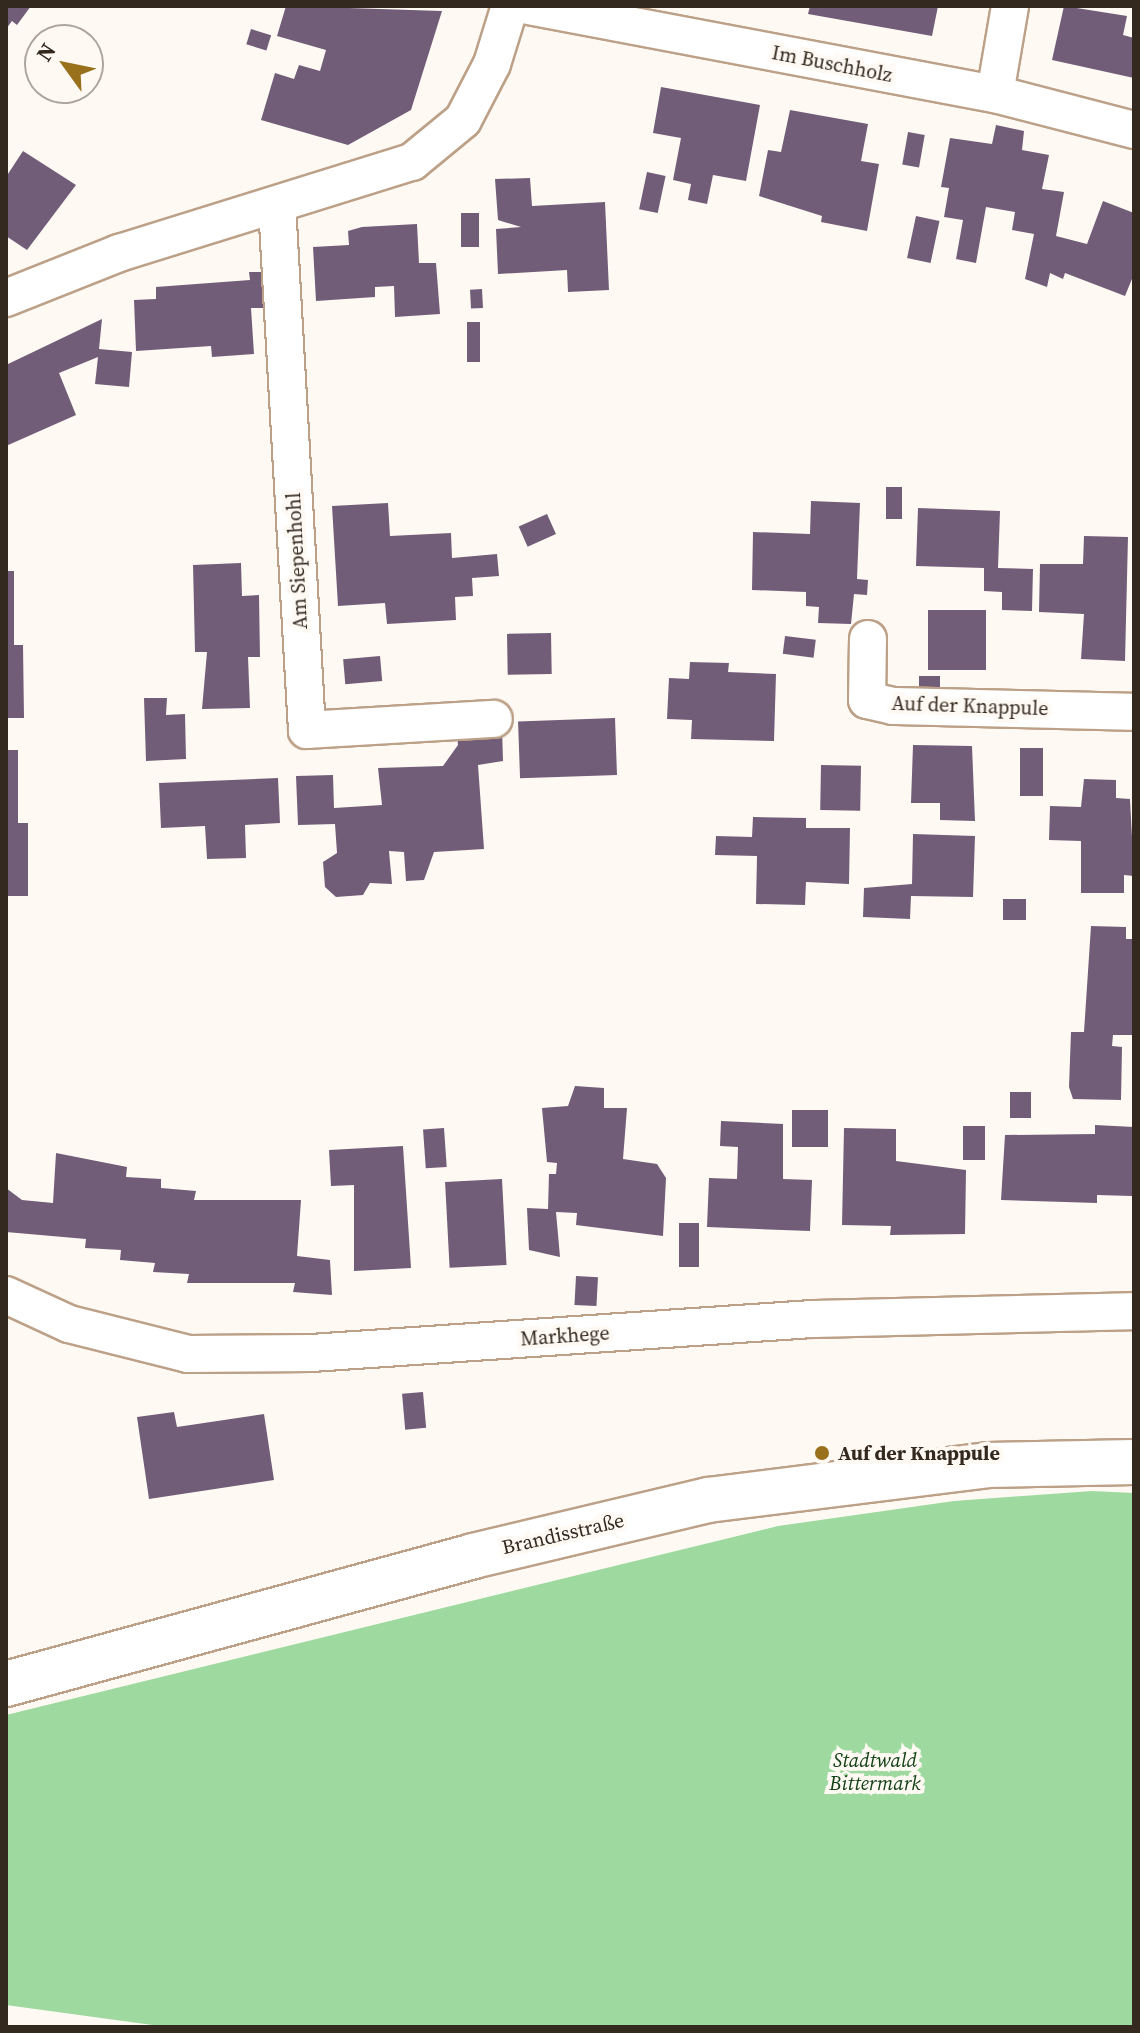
<!DOCTYPE html>
<meta charset="utf-8">
<style>
body{margin:0}
#map{position:relative;width:1140px;height:2033px;overflow:hidden;background:#fff9f4;font-family:"Source Serif 4",serif}
div>[style]{position:absolute}
[style*='--x']{left:calc(var(--x)*1px);top:calc(var(--y)*1px);width:calc(var(--w)*1px);rotate:calc(var(--a)*1deg)}
.green>*{inset:0;background:#9ed99f}
.building>*{inset:0;background:#715d78;transform-origin:0 0}
.roads{filter:drop-shadow(2px 0 #bca188) drop-shadow(-2px 0 #bca188) drop-shadow(0 2px #bca188) drop-shadow(0 -2px #bca188)}
.street>*{height:36px;margin:-18px;padding:0 18px;transform-origin:18px;border-radius:18px;background:#fff}
.secondary>*{height:44px;margin:-22px;padding:0 22px;transform-origin:22px;border-radius:22px;background:#fff}
.dots>*{width:22px;height:22px;translate:-50% -50%;box-sizing:border-box;border:4px solid #fff9f4;border-radius:50%}
span{translate:-50% -50%;white-space:nowrap;text-align:center;line-height:1.15;-webkit-text-stroke:8px #fff9f4;paint-order:stroke}
.street-label{font-size:20px;color:#33291f}
.poi-label{font-size:20px;color:#33291f;font-weight:700}
.left{translate:0 -50%;text-align:left}
.park-label{font-size:20px;color:#124116;font-style:italic}
.frame{position:absolute;inset:0;border:8px solid #33291f;pointer-events:none}
.north{position:absolute;left:24px;top:24px;width:80px;height:80px;box-sizing:border-box;background:#fff9f4;border:2px solid #ada69f;border-radius:50%;rotate:303deg;font-size:22px;font-weight:700;line-height:32px;text-align:center;color:#33291f}
.north::after{content:'';display:block;margin:auto;width:28px;height:36px;background:#99701c;clip-path:polygon(50% 0,100% 100%,50% 72%,0 100%)}
</style>
<div id="map">
<div class="green">
<div style="clip-path:polygon(1092px 1491px,1134px 1493px,1134px 2027px,167px 2027px,6px 2005px,6px 1715px,778px 1526px,954px 1501px)"></div>
</div>
<div class="building">
<div style="clip-path:polygon(6px 6px,31px 6px,17px 25px,12px 21px,6px 29px)"></div>
<div style="clip-path:polygon(286px 6px,442px 11px,411px 110px,348px 145px,261px 120px,275px 73px,294px 79px,299px 65px,320px 71px,326px 50px,277px 36px)"></div>
<div style="clip-path:polygon(810px 6px,938px 6px,932px 36px,808px 14px)"></div>
<div style="clip-path:polygon(1064px 6px,1127px 16px,1123px 35px,1134px 38px,1134px 78px,1052px 60px)"></div>
<div style="left:251px;top:29px;width:21px;height:16px;rotate:17deg"></div>
<div style="clip-path:polygon(661px 87px,760px 105px,746px 181px,713px 175px,707px 204px,688px 200px,691px 184px,673px 180px,681px 138px,653px 133px)"></div>
<div style="clip-path:polygon(790px 110px,868px 124px,861px 161px,879px 164px,867px 231px,821px 222px,822px 216px,759px 196px,768px 150px,781px 152px)"></div>
<div style="clip-path:polygon(996px 125px,1024px 131px,1022px 150px,1049px 155px,1042px 189px,1064px 192px,1056px 236px,1087px 244px,1103px 201px,1134px 213px,1134px 274px,1125px 296px,1065px 273px,1063px 279px,1050px 273px,1047px 287px,1025px 279px,1034px 234px,1012px 230px,1015px 212px,986px 207px,976px 263px,956px 259px,963px 220px,944px 217px,949px 188px,941px 187px,950px 138px,992px 144px)"></div>
<div style="left:908px;top:132px;width:17px;height:33px;rotate:10deg"></div>
<div style="clip-path:polygon(23px 151px,76px 185px,27px 250px,6px 236px,6px 177px)"></div>
<div style="left:647px;top:172px;width:19px;height:38px;rotate:12deg"></div>
<div style="clip-path:polygon(530px 178px,532px 206px,605px 202px,609px 290px,568px 292px,567px 270px,498px 274px,496px 229px,521px 227px,498px 220px,495px 179px)"></div>
<div style="left:461px;top:213px;width:18px;height:34px"></div>
<div style="left:916px;top:216px;width:24px;height:43px;rotate:12deg"></div>
<div style="clip-path:polygon(417px 224px,419px 263px,436px 263px,440px 314px,395px 317px,394px 286px,375px 287px,375px 297px,316px 301px,313px 247px,349px 245px,348px 231px,362px 227px)"></div>
<div style="clip-path:polygon(249px 272px,268px 272px,270px 308px,251px 308px,254px 354px,212px 357px,211px 346px,136px 351px,134px 300px,156px 299px,156px 287px,250px 280px)"></div>
<div style="left:482px;top:289px;width:19px;height:12px;rotate:87deg"></div>
<div style="clip-path:polygon(102px 319px,99px 349px,132px 352px,129px 387px,95px 384px,98px 357px,59px 373px,76px 415px,6px 446px,6px 365px)"></div>
<div style="left:467px;top:322px;width:13px;height:40px"></div>
<div style="left:886px;top:487px;width:16px;height:32px"></div>
<div style="clip-path:polygon(811px 501px,860px 503px,857px 579px,868px 580px,867px 595px,854px 594px,851px 624px,818px 623px,819px 607px,806px 606px,806px 592px,752px 590px,753px 532px,810px 534px)"></div>
<div style="clip-path:polygon(388px 503px,390px 536px,451px 533px,452px 558px,497px 554px,499px 576px,472px 578px,473px 596px,455px 597px,456px 620px,387px 624px,385px 603px,338px 606px,332px 506px)"></div>
<div style="clip-path:polygon(918px 508px,1000px 511px,998px 568px,1033px 569px,1032px 611px,1002px 610px,1002px 592px,984px 591px,984px 568px,916px 566px)"></div>
<div style="left:547px;top:514px;width:22px;height:31px;rotate:66deg"></div>
<div style="clip-path:polygon(1084px 536px,1128px 537px,1125px 661px,1081px 659px,1084px 614px,1039px 612px,1040px 564px,1083px 564px)"></div>
<div style="clip-path:polygon(241px 563px,242px 596px,259px 595px,260px 657px,248px 657px,250px 708px,202px 709px,207px 652px,195px 652px,193px 565px)"></div>
<div style="clip-path:polygon(6px 571px,14px 571px,14px 645px,23px 645px,24px 718px,6px 718px)"></div>
<div style="left:928px;top:610px;width:58px;height:60px"></div>
<div style="left:551px;top:633px;width:41px;height:44px;rotate:89deg"></div>
<div style="left:785px;top:636px;width:31px;height:18px;rotate:7deg"></div>
<div style="left:380px;top:656px;width:25px;height:37px;rotate:85deg"></div>
<div style="clip-path:polygon(690px 662px,729px 663px,728px 672px,776px 674px,774px 741px,691px 739px,692px 720px,667px 719px,669px 678px,689px 679px)"></div>
<div style="left:919px;top:676px;width:21px;height:15px"></div>
<div style="clip-path:polygon(144px 698px,167px 698px,166px 715px,185px 714px,186px 759px,146px 761px)"></div>
<div style="left:615px;top:718px;width:57px;height:97px;rotate:88deg"></div>
<div style="clip-path:polygon(502px 728px,503px 761px,478px 765px,484px 849px,434px 852px,424px 880px,406px 881px,404px 852px,389px 851px,392px 884px,370px 883px,363px 895px,336px 897px,325px 887px,323px 862px,337px 853px,335px 824px,298px 825px,296px 776px,333px 775px,334px 808px,382px 805px,378px 768px,443px 766px,458px 745px,456px 729px)"></div>
<div style="clip-path:polygon(913px 745px,972px 746px,975px 821px,940px 820px,940px 803px,911px 803px)"></div>
<div style="left:1020px;top:748px;width:23px;height:48px"></div>
<div style="clip-path:polygon(6px 750px,18px 750px,18px 823px,28px 823px,28px 896px,6px 896px)"></div>
<div style="left:821px;top:765px;width:40px;height:45px;rotate:1deg"></div>
<div style="clip-path:polygon(278px 778px,280px 823px,245px 825px,246px 858px,207px 859px,205px 826px,161px 828px,159px 783px)"></div>
<div style="clip-path:polygon(1084px 779px,1116px 780px,1116px 798px,1130px 799px,1134px 876px,1124px 875px,1124px 893px,1081px 893px,1081px 841px,1049px 840px,1050px 806px,1081px 807px)"></div>
<div style="clip-path:polygon(753px 817px,806px 818px,806px 828px,850px 828px,849px 884px,806px 882px,805px 905px,756px 904px,757px 856px,715px 855px,716px 836px,752px 837px)"></div>
<div style="clip-path:polygon(913px 834px,975px 836px,973px 897px,911px 896px,910px 919px,863px 917px,864px 888px,912px 884px)"></div>
<div style="left:1003px;top:899px;width:23px;height:21px"></div>
<div style="clip-path:polygon(1091px 926px,1126px 927px,1126px 939px,1134px 939px,1134px 1035px,1113px 1035px,1112px 1046px,1122px 1047px,1121px 1100px,1073px 1099px,1069px 1087px,1071px 1032px,1084px 1032px)"></div>
<div style="clip-path:polygon(575px 1086px,604px 1088px,604px 1108px,627px 1108px,623px 1159px,657px 1164px,666px 1178px,663px 1236px,576px 1225px,577px 1213px,556px 1212px,560px 1257px,529px 1250px,527px 1208px,548px 1209px,549px 1174px,556px 1174px,557px 1163px,547px 1162px,542px 1108px,568px 1106px)"></div>
<div style="left:1010px;top:1092px;width:21px;height:26px"></div>
<div style="left:792px;top:1110px;width:36px;height:37px"></div>
<div style="clip-path:polygon(721px 1121px,783px 1124px,783px 1179px,812px 1180px,810px 1231px,707px 1227px,709px 1178px,737px 1179px,738px 1147px,720px 1146px)"></div>
<div style="clip-path:polygon(1095px 1125px,1134px 1127px,1132px 1196px,1097px 1195px,1097px 1203px,1001px 1200px,1005px 1135px,1095px 1134px)"></div>
<div style="left:963px;top:1126px;width:22px;height:34px"></div>
<div style="left:444px;top:1128px;width:39px;height:21px;rotate:86deg"></div>
<div style="clip-path:polygon(844px 1128px,896px 1129px,896px 1161px,966px 1170px,965px 1234px,890px 1235px,891px 1226px,842px 1225px)"></div>
<div style="clip-path:polygon(403px 1146px,411px 1268px,354px 1271px,354px 1185px,331px 1186px,329px 1150px)"></div>
<div style="clip-path:polygon(56px 1153px,127px 1167px,126px 1177px,161px 1179px,161px 1188px,196px 1191px,194px 1200px,301px 1200px,297px 1256px,330px 1260px,332px 1295px,293px 1292px,295px 1283px,187px 1283px,189px 1274px,153px 1272px,155px 1263px,120px 1260px,121px 1250px,85px 1248px,86px 1239px,6px 1232px,6px 1188px,22px 1200px,53px 1203px)"></div>
<div style="left:502px;top:1179px;width:86px;height:57px;rotate:87deg"></div>
<div style="left:679px;top:1223px;width:20px;height:44px"></div>
<div style="left:576px;top:1276px;width:22px;height:29px;rotate:3deg"></div>
<div style="left:423px;top:1392px;width:36px;height:21px;rotate:85deg"></div>
<div style="clip-path:polygon(174px 1412px,177px 1427px,264px 1414px,274px 1480px,149px 1499px,137px 1417px)"></div>
</div>
<div class="roads">
<div class="street">
<div style="--x:528;--y:6;--w:475;--a:10.7"></div>
<div style="--x:995;--y:94;--w:144;--a:14.5"></div>
<div style="--x:995;--y:94;--w:89;--a:-80.3"></div>
<div style="--x:277;--y:205;--w:526;--a:86.73"></div>
<div style="--x:307;--y:730;--w:187;--a:-3.4"></div>
<div style="--x:6;--y:298;--w:122;--a:-21.7"></div>
<div style="--x:119;--y:253;--w:307;--a:-17.3"></div>
<div style="--x:412;--y:162;--w:66;--a:-39.5"></div>
<div style="--x:463;--y:120;--w:63;--a:-62.6"></div>
<div style="--x:492;--y:64;--w:61;--a:-72.8"></div>
<div style="--x:868;--y:639;--w:61;--a:90.9"></div>
<div style="--x:867;--y:700;--w:27;--a:13"></div>
<div style="--x:893;--y:706;--w:241;--a:1.4"></div>
<div style="--x:6;--y:1295;--w:69;--a:24.7"></div>
<div style="--x:69;--y:1324;--w:123;--a:14.1"></div>
<div style="--x:188;--y:1354;--w:123;--a:-0.5"></div>
<div style="--x:311;--y:1353;--w:502;--a:-3.88"></div>
<div style="--x:812;--y:1319;--w:322;--a:-1.4"></div>
</div>
<div class="secondary">
<div style="--x:6;--y:1684;--w:484;--a:-15.3"></div>
<div style="--x:473;--y:1556;--w:242;--a:-13.4"></div>
<div style="--x:708;--y:1500;--w:282;--a:-7.1"></div>
<div style="--x:988;--y:1465;--w:146;--a:-1.2"></div>
</div>
</div>
<div class="dots">
<div style="left:822px;top:1453px;background:#99701c"></div>
</div>
<div class="street-label">
<span style="left:832px;top:64px;rotate:11deg">Im Buschholz</span>
<span style="left:297px;top:561px;rotate:-93deg">Am Siepenhohl</span>
<span style="left:970px;top:706px;rotate:2deg">Auf der Knappule</span>
<span style="left:565px;top:1336px;rotate:-4deg">Markhege</span>
<span style="left:563px;top:1534px;rotate:-13deg">Brandisstraße</span>
</div>
<div class="poi-label">
<span class="left" style="left:838px;top:1453px">Auf der Knappule</span>
</div>
<div class="park-label">
<span style="left:875px;top:1772px">Stadtwald<br>Bittermark</span>
</div>
<div class="frame"></div>
<div class="north">N</div>
</div>
